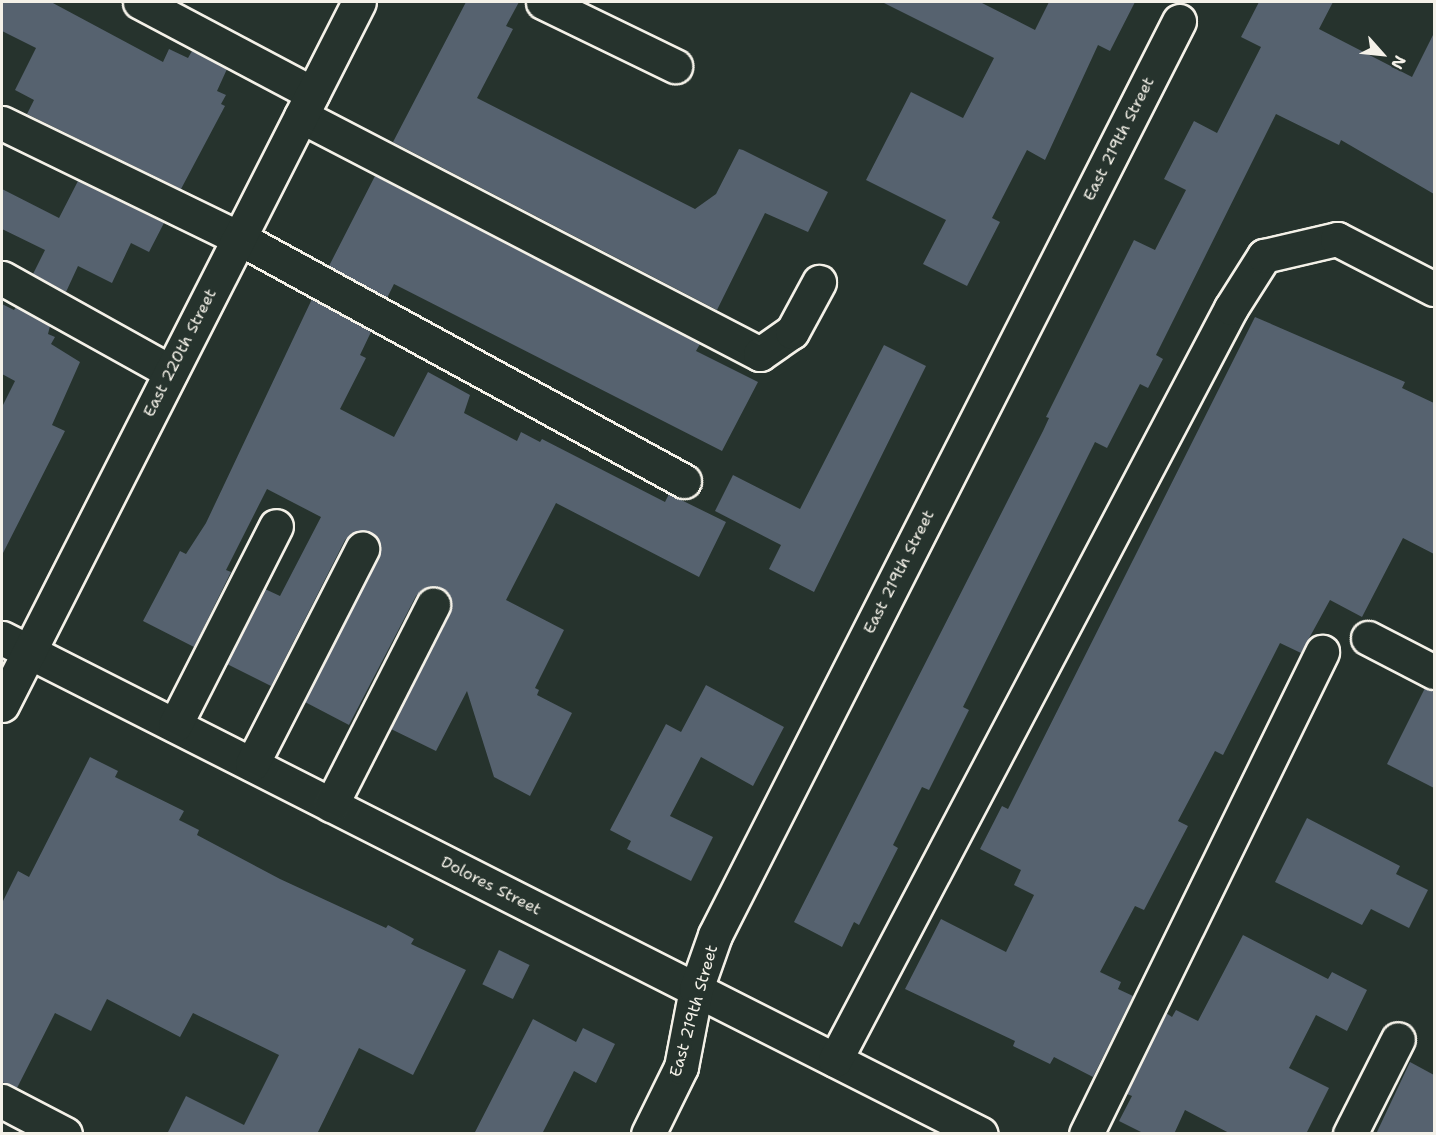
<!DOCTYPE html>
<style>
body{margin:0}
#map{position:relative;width:1436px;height:1135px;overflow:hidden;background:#26332d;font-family:"Shantell Sans",sans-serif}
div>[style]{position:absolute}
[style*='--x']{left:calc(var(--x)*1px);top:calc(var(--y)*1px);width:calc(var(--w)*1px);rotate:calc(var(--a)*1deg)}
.building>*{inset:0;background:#56626f;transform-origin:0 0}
.roads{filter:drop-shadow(2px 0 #f4f1e8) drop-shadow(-2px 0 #f4f1e8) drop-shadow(0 2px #f4f1e8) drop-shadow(0 -2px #f4f1e8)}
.minor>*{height:33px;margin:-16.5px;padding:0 16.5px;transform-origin:16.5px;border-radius:16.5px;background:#26332d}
span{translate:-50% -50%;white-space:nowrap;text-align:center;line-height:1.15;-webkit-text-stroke:6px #26332d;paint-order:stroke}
.street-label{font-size:16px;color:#f4f1e8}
.frame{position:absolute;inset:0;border:3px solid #f4f1e8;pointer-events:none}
.north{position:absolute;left:1352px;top:24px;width:60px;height:60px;-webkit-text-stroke:4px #26332d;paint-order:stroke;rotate:117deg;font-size:16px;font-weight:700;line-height:24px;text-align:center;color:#f4f1e8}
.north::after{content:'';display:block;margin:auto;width:21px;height:27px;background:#f4f1e8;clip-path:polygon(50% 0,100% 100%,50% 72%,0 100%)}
</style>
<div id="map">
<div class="building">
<div style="clip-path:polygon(2px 2px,51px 2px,163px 62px,169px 49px,188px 58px,192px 51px,227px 69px,217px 91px,226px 95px,221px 104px,225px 106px,181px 189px,27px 114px,34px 100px,15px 90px,36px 48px,2px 31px)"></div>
<div style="clip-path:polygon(466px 2px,519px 2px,506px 26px,513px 29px,477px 98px,695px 209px,716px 194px,739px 149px,743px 150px,828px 192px,808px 232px,765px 213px,717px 310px,393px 142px)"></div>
<div style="clip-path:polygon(882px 2px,980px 2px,1035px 30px,1049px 2px,1135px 2px,1110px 51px,1098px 45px,1045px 160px,1027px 150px,992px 218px,1000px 222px,967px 286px,923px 264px,946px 220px,866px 180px,911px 92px,963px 118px,994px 58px)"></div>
<div style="clip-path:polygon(1259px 2px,1333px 2px,1319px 29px,1412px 77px,1434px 33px,1434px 194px,1341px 140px,1339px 145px,1276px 114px,1156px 355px,1163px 359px,1148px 388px,1140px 384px,1107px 448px,1095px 442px,963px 707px,969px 710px,929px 790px,922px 787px,893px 845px,898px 848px,859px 925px,854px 922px,842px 947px,794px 922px,1043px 431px,1049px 418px,1046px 417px,1134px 240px,1155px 250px,1186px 190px,1164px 179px,1194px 121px,1217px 133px,1261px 47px,1241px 37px)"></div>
<div style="clip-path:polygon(375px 176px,700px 344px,696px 351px,758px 382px,722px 451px,394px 284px,387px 298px,329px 266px)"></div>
<div style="clip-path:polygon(78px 181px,164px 223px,149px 252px,131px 243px,112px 283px,78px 266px,66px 292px,33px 274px,45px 250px,2px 229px,2px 189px,59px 218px)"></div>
<div style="clip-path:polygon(312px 299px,371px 332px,360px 355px,366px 358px,340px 409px,394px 437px,428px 372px,470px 395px,464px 413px,517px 441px,521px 432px,540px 442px,542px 439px,665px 502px,669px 494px,726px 522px,699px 577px,556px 503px,506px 600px,564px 630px,535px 688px,539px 690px,537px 695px,572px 713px,530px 796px,494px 777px,467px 691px,436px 751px,391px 729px,450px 614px,449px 595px,441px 588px,423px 589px,416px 596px,349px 725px,305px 702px,379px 558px,378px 539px,370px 532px,352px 533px,345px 540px,271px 686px,227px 664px,265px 589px,280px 596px,321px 517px,267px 489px,226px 570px,231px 572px,194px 647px,143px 621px,180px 551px,186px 554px,206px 523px)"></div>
<div style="clip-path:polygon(2px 304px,14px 310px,16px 307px,50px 326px,48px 334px,55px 337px,51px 344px,80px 362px,52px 425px,65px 431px,2px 555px,2px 407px,15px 381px,2px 374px)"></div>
<div style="clip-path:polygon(1255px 317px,1405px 382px,1402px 388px,1434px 403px,1434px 554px,1403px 538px,1362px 617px,1330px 600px,1301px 653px,1280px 643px,1223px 755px,1215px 751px,1178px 821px,1188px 826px,1144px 910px,1135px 906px,1100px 972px,1121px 982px,1118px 989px,1133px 996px,1093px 1077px,1054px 1057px,1050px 1064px,1013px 1046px,1015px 1041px,905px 989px,941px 919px,1006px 952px,1034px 895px,1014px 885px,1021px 870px,980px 849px,1002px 806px,1008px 809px)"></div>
<div style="clip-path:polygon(884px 345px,926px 366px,814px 592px,769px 569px,781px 545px,715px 511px,733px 475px,800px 509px)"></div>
<div style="clip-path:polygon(706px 685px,784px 727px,753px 786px,701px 757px,670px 816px,713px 837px,691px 881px,627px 849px,631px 841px,610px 830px,666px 724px,681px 732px)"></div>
<div style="clip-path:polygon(1425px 688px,1434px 691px,1434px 788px,1387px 764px)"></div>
<div style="clip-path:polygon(90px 757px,118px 771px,115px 777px,184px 811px,179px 820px,199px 830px,197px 835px,280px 879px,386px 928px,388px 925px,414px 939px,411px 944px,466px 970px,413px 1075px,359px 1048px,317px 1134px,167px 1134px,186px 1096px,244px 1125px,279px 1055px,193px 1013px,180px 1037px,107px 999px,91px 1031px,55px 1013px,17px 1088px,2px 1082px,2px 903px,18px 871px,29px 877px)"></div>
<div style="clip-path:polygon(1307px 818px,1400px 866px,1396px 874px,1428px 890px,1409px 928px,1371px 909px,1362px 925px,1275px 882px)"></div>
<div style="clip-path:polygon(1243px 935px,1328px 979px,1332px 972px,1367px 990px,1347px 1031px,1316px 1015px,1289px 1068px,1329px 1088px,1306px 1134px,1231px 1134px,1185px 1110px,1174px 1134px,1145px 1134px,1119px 1121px,1132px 1096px,1127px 1094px,1166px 1013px,1172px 1017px,1176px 1010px,1198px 1021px)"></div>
<div style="left:499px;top:950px;width:34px;height:38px;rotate:26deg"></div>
<div style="clip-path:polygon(533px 1019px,576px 1042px,583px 1028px,615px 1044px,596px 1083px,574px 1071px,542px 1134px,474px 1134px)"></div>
<div style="clip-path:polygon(1410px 1062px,1434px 1075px,1434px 1134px,1376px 1134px)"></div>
</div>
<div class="roads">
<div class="minor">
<div style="--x:140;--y:2;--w:195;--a:27.9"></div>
<div style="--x:543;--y:2;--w:147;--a:25.9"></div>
<div style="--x:301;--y:116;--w:517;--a:27.41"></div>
<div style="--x:760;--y:354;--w:39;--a:-35"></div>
<div style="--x:792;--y:332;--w:57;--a:-61.6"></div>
<div style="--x:2;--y:123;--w:263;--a:25.9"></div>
<div style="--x:239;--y:238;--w:507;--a:28.64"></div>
<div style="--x:2;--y:278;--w:193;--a:29.1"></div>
<div style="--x:2;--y:638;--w:1097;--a:26.87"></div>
<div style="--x:1368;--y:638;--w:74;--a:27.3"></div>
<div style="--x:2;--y:705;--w:788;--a:-63.08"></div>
<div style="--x:175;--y:725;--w:223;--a:-63.1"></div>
<div style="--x:252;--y:764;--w:242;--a:-62.9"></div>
<div style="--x:331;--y:805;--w:225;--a:-63"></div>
<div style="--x:835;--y:1060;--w:850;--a:-62.23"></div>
<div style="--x:1231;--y:308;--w:62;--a:-57.6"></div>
<div style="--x:1264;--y:256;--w:75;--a:-13.1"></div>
<div style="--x:1337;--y:239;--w:109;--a:27.3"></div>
<div style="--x:2;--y:1101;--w:71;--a:27.6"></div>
<div style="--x:648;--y:1134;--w:75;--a:-63.8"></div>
<div style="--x:681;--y:1067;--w:79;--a:-79.1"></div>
<div style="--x:696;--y:989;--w:57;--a:-70.6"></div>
<div style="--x:715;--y:935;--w:1025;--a:-63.08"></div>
<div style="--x:1086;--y:1134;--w:537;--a:-63.91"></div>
<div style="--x:1350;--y:1134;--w:106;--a:-63.2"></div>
</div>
</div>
<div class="street-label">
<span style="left:1119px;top:139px;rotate:-63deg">East 219th Street</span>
<span style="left:180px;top:353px;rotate:-63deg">East 220th Street</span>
<span style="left:899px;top:572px;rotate:-63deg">East 219th Street</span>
<span style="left:491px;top:886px;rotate:27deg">Dolores Street</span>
<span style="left:694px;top:1011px;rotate:-74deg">East 219th Street</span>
</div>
<div class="frame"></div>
<div class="north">N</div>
</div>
